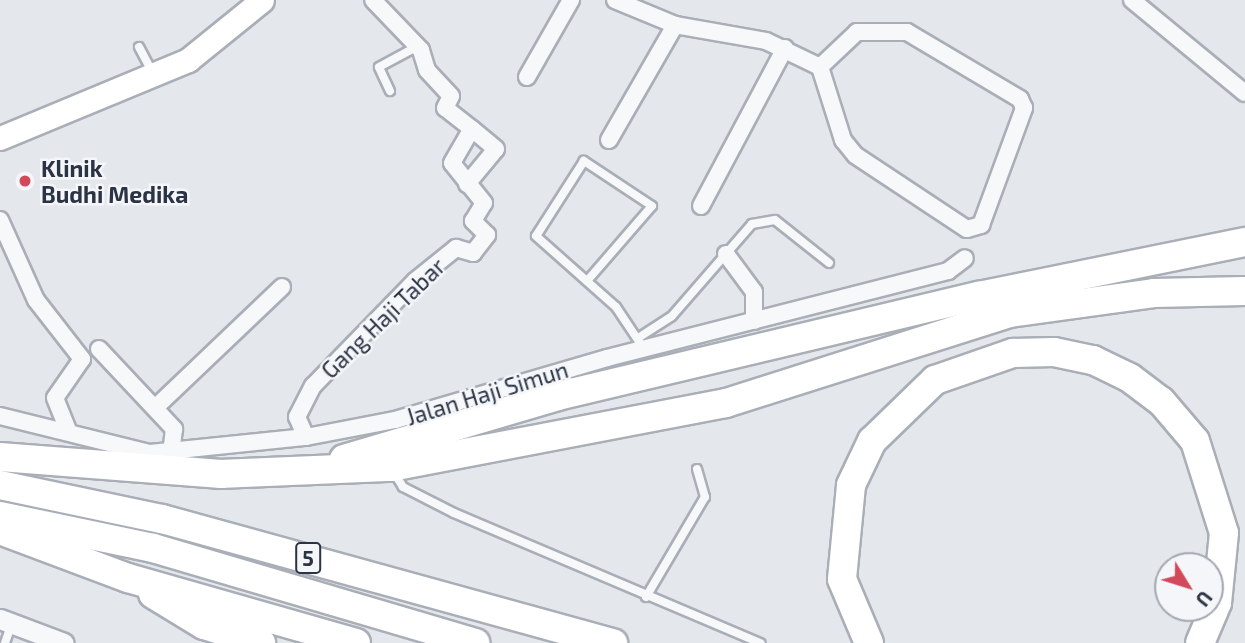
<!DOCTYPE html>
<style>
body{margin:0}
#map{position:relative;width:1245px;height:643px;overflow:hidden;background:#e4e7ec;font-family:"Exo 2",sans-serif}
div>[style]{position:absolute}
[style*='--x']{left:calc(var(--x)*1px);top:calc(var(--y)*1px);width:calc(var(--w)*1px);rotate:calc(var(--a)*1deg)}
.roads{filter:drop-shadow(2px 0 #a9aeb7) drop-shadow(-2px 0 #a9aeb7) drop-shadow(0 2px #a9aeb7) drop-shadow(0 -2px #a9aeb7)}
.service>*{height:8px;margin:-4px;padding:0 4px;transform-origin:4px;border-radius:4px;background:#f7f8fa}
.minor>*{height:16px;margin:-8px;padding:0 8px;transform-origin:8px;border-radius:8px;background:#f7f8fa}
.tertiary>*{height:19px;margin:-9.5px;padding:0 9.5px;transform-origin:9.5px;border-radius:9.5px;background:#f7f8fa}
.secondary>*{height:23px;margin:-11.5px;padding:0 11.5px;transform-origin:11.5px;border-radius:11.5px;background:#fff}
.motorway>*{height:28px;margin:-14px;padding:0 14px;transform-origin:14px;border-radius:14px;background:#fff}
.dots>*{width:19px;height:19px;translate:-50% -50%;box-sizing:border-box;border:4px solid #f4f6f9;border-radius:50%}
span{translate:-50% -50%;white-space:nowrap;text-align:center;line-height:1.15;-webkit-text-stroke:5px #f4f6f9;paint-order:stroke}
.shield-label span{padding:2px 5px;background:#f4f6f9;border:2px solid;border-radius:5px;-webkit-text-stroke-width:0}
.shield-label{font-size:21px;color:#2b3445;font-weight:700}
.poi-label{font-size:23px;color:#2b3445;font-weight:700}
.left{translate:0 -50%;text-align:left}
.street-label{font-size:23px;color:#2b3445}
.north{position:absolute;left:1154px;top:552px;width:70px;height:70px;box-sizing:border-box;background:#f4f6f9;border:2px solid #a4a8b1;border-radius:50%;rotate:128deg;font-size:19px;font-weight:700;line-height:28px;text-align:center;color:#2b3445}
.north::after{content:'';display:block;margin:auto;width:24px;height:32px;background:#d1495b;clip-path:polygon(50% 0,100% 100%,50% 72%,0 100%)}
</style>
<div id="map">
<div class="roads">
<div class="service">
<div style="--x:139;--y:47;--w:27;--a:62"></div>
<div style="--x:390;--y:91;--w:26;--a:-115"></div>
<div style="--x:379;--y:67;--w:44;--a:-28.3"></div>
<div style="--x:587;--y:281;--w:99;--a:-49.1"></div>
<div style="--x:652;--y:206;--w:82;--a:-146.5"></div>
<div style="--x:584;--y:161;--w:89;--a:122.6"></div>
<div style="--x:536;--y:236;--w:107;--a:41.6"></div>
<div style="--x:616;--y:307;--w:50;--a:56.3"></div>
<div style="--x:638;--y:338;--w:40;--a:-32.9"></div>
<div style="--x:672;--y:316;--w:122;--a:-49"></div>
<div style="--x:752;--y:224;--w:23;--a:-10"></div>
<div style="--x:775;--y:220;--w:69;--a:38.5"></div>
<div style="--x:393;--y:471;--w:19;--a:58"></div>
<div style="--x:403;--y:487;--w:57;--a:27"></div>
<div style="--x:454;--y:513;--w:333;--a:23"></div>
<div style="--x:646;--y:597;--w:116;--a:-59.5"></div>
<div style="--x:705;--y:497;--w:29;--a:-106"></div>
<div style="--x:5;--y:643;--w:21;--a:-71"></div>
</div>
<div class="minor">
<div style="--x:615;--y:0;--w:65;--a:22.6"></div>
<div style="--x:675;--y:25;--w:92;--a:10"></div>
<div style="--x:766;--y:41;--w:60;--a:25.7"></div>
<div style="--x:820;--y:67;--w:77;--a:72.5"></div>
<div style="--x:843;--y:140;--w:19;--a:51"></div>
<div style="--x:855;--y:155;--w:134;--a:33.5"></div>
<div style="--x:967;--y:229;--w:15;--a:-16"></div>
<div style="--x:981;--y:225;--w:125;--a:-69.8"></div>
<div style="--x:1024;--y:108;--w:10;--a:-114"></div>
<div style="--x:1020;--y:99;--w:131;--a:-149.3"></div>
<div style="--x:907;--y:32;--w:50;--a:180"></div>
<div style="--x:857;--y:32;--w:51;--a:136.6"></div>
<div style="--x:1132;--y:0;--w:146;--a:39.5"></div>
<div style="--x:527;--y:77;--w:89;--a:-60.3"></div>
<div style="--x:609;--y:140;--w:133;--a:-60.1"></div>
<div style="--x:467;--y:184;--w:45;--a:-50.4"></div>
<div style="--x:496;--y:149;--w:31;--a:-140"></div>
<div style="--x:701;--y:206;--w:179;--a:-62"></div>
<div style="--x:0;--y:220;--w:88;--a:65.8"></div>
<div style="--x:36;--y:300;--w:75;--a:52.1"></div>
<div style="--x:82;--y:359;--w:47;--a:124.7"></div>
<div style="--x:55;--y:398;--w:35;--a:68"></div>
<div style="--x:726;--y:254;--w:47;--a:53.6"></div>
<div style="--x:754;--y:292;--w:29;--a:90"></div>
<div style="--x:99;--y:349;--w:110;--a:46.8"></div>
<div style="--x:174;--y:429;--w:24;--a:97"></div>
<div style="--x:156;--y:407;--w:174;--a:-43.6"></div>
<div style="--x:0;--y:416;--w:154;--a:13.9"></div>
<div style="--x:150;--y:453;--w:157;--a:-5.9"></div>
<div style="--x:306;--y:437;--w:91;--a:-10.8"></div>
<div style="--x:395;--y:420;--w:221;--a:-16.3"></div>
<div style="--x:607;--y:358;--w:352;--a:-14.3"></div>
<div style="--x:948;--y:271;--w:21;--a:-37"></div>
<div style="--x:306;--y:437;--w:22;--a:-114"></div>
<div style="--x:297;--y:417;--w:35;--a:-63"></div>
<div style="--x:313;--y:386;--w:146;--a:-45.8"></div>
<div style="--x:415;--y:281;--w:53;--a:-38.8"></div>
<div style="--x:456;--y:248;--w:18;--a:16"></div>
<div style="--x:473;--y:253;--w:23;--a:-52"></div>
<div style="--x:487;--y:235;--w:20;--a:-135"></div>
<div style="--x:473;--y:221;--w:21;--a:-59"></div>
<div style="--x:484;--y:203;--w:51;--a:-128.7"></div>
<div style="--x:452;--y:163;--w:39;--a:-60"></div>
<div style="--x:472;--y:129;--w:34;--a:-142"></div>
<div style="--x:445;--y:108;--w:13;--a:-63"></div>
<div style="--x:451;--y:96;--w:35;--a:-133"></div>
<div style="--x:427;--y:70;--w:21;--a:-107"></div>
<div style="--x:421;--y:50;--w:69;--a:-133.8"></div>
</div>
<div class="tertiary">
<div style="--x:0;--y:619;--w:68;--a:20.6"></div>
</div>
<div class="secondary">
<div style="--x:0;--y:138;--w:204;--a:-22.5"></div>
<div style="--x:188;--y:60;--w:95;--a:-39"></div>
</div>
<div class="motorway">
<div style="--x:0;--y:457;--w:222;--a:4.4"></div>
<div style="--x:221;--y:474;--w:170;--a:-2.4"></div>
<div style="--x:391;--y:467;--w:341;--a:-10.8"></div>
<div style="--x:726;--y:403;--w:298;--a:-17.6"></div>
<div style="--x:1010;--y:313;--w:145;--a:-7.9"></div>
<div style="--x:1154;--y:293;--w:91;--a:-1.3"></div>
<div style="--x:344;--y:459;--w:223;--a:-16.4"></div>
<div style="--x:558;--y:396;--w:433;--a:-13.4"></div>
<div style="--x:979;--y:296;--w:271;--a:-11.5"></div>
<div style="--x:0;--y:485;--w:166;--a:11.9"></div>
<div style="--x:162;--y:519;--w:468;--a:15.4"></div>
<div style="--x:0;--y:516;--w:156;--a:11.8"></div>
<div style="--x:153;--y:548;--w:336;--a:16.4"></div>
<div style="--x:5;--y:532;--w:131;--a:20.5"></div>
<div style="--x:128;--y:578;--w:237;--a:15.9"></div>
<div style="--x:153;--y:594;--w:60;--a:31.3"></div>
<div style="--x:204;--y:625;--w:60;--a:17.5"></div>
<div style="--x:869;--y:643;--w:69;--a:-112.9"></div>
<div style="--x:842;--y:579;--w:94;--a:-84.5"></div>
<div style="--x:851;--y:485;--w:49;--a:-64.5"></div>
<div style="--x:872;--y:441;--w:88;--a:-44.1"></div>
<div style="--x:935;--y:380;--w:83;--a:-19.1"></div>
<div style="--x:1013;--y:353;--w:41;--a:-1.4"></div>
<div style="--x:1054;--y:352;--w:40;--a:12"></div>
<div style="--x:1093;--y:360;--w:41;--a:25.9"></div>
<div style="--x:1130;--y:378;--w:39;--a:37"></div>
<div style="--x:1161;--y:401;--w:52;--a:49.6"></div>
<div style="--x:1195;--y:441;--w:96;--a:72.5"></div>
<div style="--x:1224;--y:533;--w:70;--a:95.7"></div>
<div style="--x:1217;--y:603;--w:43;--a:113"></div>
</div>
</div>
<div class="dots">
<div style="left:25px;top:181px;background:#d1495b"></div>
</div>
<div class="shield-label">
<span style="left:308px;top:558px">5</span>
</div>
<div class="poi-label">
<span class="left" style="left:41px;top:181px">Klinik<br>Budhi Medika</span>
</div>
<div class="street-label">
<span style="left:383px;top:318px;rotate:-44deg">Gang Haji Tabar</span>
<span style="left:487px;top:393px;rotate:-17deg">Jalan Haji Simun</span>
</div>
<div class="north">U</div>
</div>
